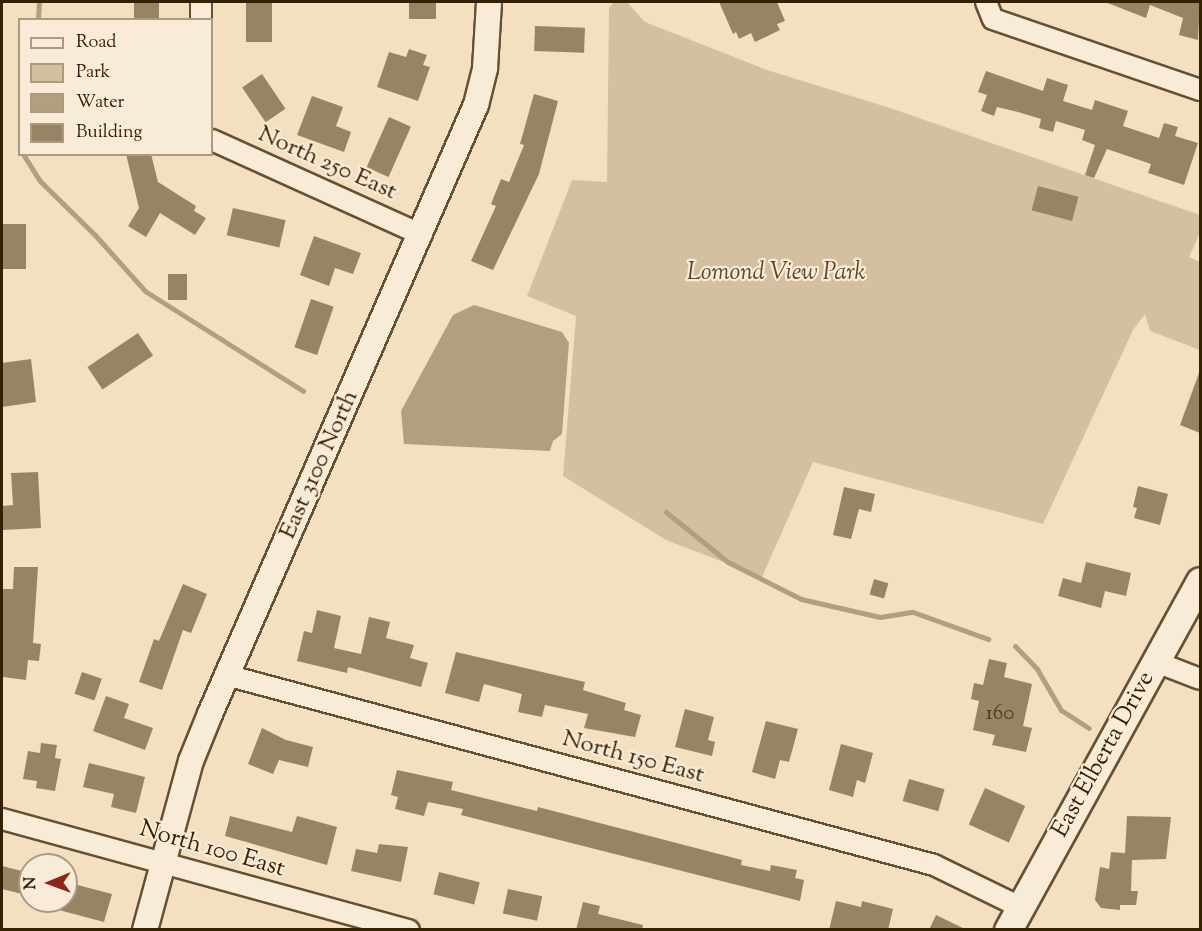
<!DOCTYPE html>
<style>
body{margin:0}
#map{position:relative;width:1202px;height:931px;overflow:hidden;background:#f4e0c1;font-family:"Sorts Mill Goudy",serif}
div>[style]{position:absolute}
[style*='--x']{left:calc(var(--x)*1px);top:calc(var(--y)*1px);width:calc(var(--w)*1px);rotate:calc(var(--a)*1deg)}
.green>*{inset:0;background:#d4c0a0}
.water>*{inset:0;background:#b39f80}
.stream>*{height:5px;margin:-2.5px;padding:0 2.5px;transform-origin:2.5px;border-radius:2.5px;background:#b39f80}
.building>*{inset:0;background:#988465;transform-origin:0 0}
.roads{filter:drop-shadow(2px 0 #655131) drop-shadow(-2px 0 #655131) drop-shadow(0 2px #655131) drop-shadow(0 -2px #655131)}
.minor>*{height:20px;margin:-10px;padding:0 10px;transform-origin:10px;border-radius:10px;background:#f8ebd7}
.tertiary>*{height:24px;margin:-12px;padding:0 12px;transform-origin:12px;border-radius:12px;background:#f8ebd7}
.secondary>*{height:27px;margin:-13.5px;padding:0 13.5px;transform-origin:13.5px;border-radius:13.5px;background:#f8ebd7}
span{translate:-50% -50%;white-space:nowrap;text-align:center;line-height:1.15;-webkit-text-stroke:4.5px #f8ebd7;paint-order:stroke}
.number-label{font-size:21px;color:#4e3a1a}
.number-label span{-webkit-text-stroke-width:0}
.street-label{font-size:24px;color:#352101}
.park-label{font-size:24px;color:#5d4929;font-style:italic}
.frame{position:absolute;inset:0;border:3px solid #352101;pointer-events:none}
.legend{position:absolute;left:18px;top:18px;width:195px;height:138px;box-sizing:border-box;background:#f8ebd7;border:2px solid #aa9a81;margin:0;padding:8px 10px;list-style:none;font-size:18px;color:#352101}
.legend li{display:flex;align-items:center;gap:12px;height:30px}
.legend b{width:30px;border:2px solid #aa9a81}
.north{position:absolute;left:18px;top:853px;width:60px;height:60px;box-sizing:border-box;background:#f8ebd7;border:2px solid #aa9a81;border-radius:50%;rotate:269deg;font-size:16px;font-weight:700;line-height:24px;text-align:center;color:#352101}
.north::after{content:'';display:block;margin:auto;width:21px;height:27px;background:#8f2418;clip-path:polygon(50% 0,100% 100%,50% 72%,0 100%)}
</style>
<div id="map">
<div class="green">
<div style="clip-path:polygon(614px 2px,627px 2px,645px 22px,767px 70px,890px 108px,1200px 215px,1200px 233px,1189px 257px,1200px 262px,1200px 350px,1150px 331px,1145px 314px,1133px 330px,1043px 524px,813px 462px,762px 577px,666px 540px,563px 476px,576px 316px,527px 296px,572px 180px,607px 182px,609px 8px)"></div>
</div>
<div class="water">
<div style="clip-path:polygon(474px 305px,562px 332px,569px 343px,562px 434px,553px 441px,550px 451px,404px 444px,401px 411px,453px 315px)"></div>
</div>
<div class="stream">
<div style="--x:38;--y:20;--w:18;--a:-87"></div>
<div style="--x:20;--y:146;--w:3;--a:90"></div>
<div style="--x:23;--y:154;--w:32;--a:58"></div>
<div style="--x:40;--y:181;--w:77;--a:44.5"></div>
<div style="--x:95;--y:235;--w:75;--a:48.2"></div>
<div style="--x:145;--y:291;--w:187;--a:32.3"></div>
<div style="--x:666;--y:512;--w:80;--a:38.9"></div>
<div style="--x:728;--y:562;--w:82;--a:26.9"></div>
<div style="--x:801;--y:599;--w:81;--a:12.8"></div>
<div style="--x:880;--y:617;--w:33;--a:-9"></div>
<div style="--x:913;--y:612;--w:80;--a:19.8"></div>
<div style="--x:1015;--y:646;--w:32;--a:46"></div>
<div style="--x:1037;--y:669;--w:48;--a:59.7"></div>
<div style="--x:1061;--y:710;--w:33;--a:33"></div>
</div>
<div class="building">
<div style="left:159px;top:2px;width:18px;height:25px;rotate:90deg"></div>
<div style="left:246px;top:2px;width:26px;height:40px"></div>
<div style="left:409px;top:2px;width:27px;height:17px"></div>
<div style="clip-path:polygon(719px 2px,777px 2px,785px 21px,777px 24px,780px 30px,755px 42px,751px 33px,739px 39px,736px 32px,733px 34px)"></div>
<div style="clip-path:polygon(1105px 2px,1200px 2px,1198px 40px,1179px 35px,1183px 18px,1150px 5px,1146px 18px)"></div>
<div style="left:535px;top:26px;width:50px;height:25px;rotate:2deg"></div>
<div style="clip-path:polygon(409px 49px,427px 55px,423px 65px,430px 67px,418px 101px,377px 87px,389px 52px,406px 57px)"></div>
<div style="clip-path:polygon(986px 71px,1043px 91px,1047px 78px,1068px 85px,1063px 101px,1092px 110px,1095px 100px,1128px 111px,1123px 126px,1159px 138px,1164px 123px,1178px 127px,1175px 136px,1198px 143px,1184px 185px,1148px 173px,1151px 164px,1107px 149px,1094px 178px,1085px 175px,1095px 145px,1082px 140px,1085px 130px,1056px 121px,1053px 132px,1039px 128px,1041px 119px,1018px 112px,997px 107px,994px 116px,981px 111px,987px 95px,978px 92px)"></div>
<div style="left:262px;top:74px;width:42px;height:24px;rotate:56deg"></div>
<div style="clip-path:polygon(534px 94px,558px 101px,539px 174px,493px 270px,471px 261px,496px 206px,491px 204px,501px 179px,509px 182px,524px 145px,520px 144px)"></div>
<div style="clip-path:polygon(312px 96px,343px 107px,336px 126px,351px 132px,344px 152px,297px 135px)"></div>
<div style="left:389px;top:117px;width:24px;height:55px;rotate:24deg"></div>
<div style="clip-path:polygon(126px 154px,151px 154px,158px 182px,196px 206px,194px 211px,206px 218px,195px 235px,160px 213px,146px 237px,128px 226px,139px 208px)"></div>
<div style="left:1038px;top:186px;width:42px;height:25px;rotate:15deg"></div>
<div style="left:233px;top:208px;width:54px;height:28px;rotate:13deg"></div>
<div style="left:2px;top:224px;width:24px;height:45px"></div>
<div style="clip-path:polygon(314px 236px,361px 253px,353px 274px,335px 268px,329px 286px,300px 275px)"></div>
<div style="left:168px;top:274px;width:19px;height:26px"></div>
<div style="left:311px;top:299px;width:24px;height:51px;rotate:19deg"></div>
<div style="left:138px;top:333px;width:27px;height:61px;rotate:56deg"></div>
<div style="clip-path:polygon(31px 359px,36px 402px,2px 407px,2px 363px)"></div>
<div style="clip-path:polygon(1199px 373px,1200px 374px,1200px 433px,1180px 425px)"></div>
<div style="clip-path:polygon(38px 472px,41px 528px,2px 530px,2px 506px,13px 505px,11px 473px)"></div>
<div style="clip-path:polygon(1138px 486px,1168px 494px,1160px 525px,1134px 518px,1137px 508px,1133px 507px)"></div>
<div style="clip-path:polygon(844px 487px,875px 494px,871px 512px,859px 509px,851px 539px,833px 535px)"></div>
<div style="clip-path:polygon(1086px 562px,1131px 573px,1126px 596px,1105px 591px,1101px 608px,1058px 596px,1063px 578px,1081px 583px)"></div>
<div style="clip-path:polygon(14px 567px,38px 567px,33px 643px,41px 644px,39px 661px,28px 660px,26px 680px,3px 677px,2px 589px,13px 589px)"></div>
<div style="left:874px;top:579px;width:15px;height:16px;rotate:16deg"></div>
<div style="clip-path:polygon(183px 584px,207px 594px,191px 633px,183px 630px,162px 690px,139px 682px,154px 639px,159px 641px)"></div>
<div style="clip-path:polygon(317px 610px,341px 616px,334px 648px,361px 654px,369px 617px,390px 622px,386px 638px,414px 645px,410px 658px,428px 663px,421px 687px,348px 667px,347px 673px,297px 661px,304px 631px,312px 633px)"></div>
<div style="clip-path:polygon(456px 652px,585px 682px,583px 690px,626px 703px,624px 710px,641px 715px,635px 737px,584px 728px,588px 714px,545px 705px,542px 717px,518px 712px,522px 694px,484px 684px,479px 702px,445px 693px)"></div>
<div style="clip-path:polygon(989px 659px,1007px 663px,1004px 677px,1032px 684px,1023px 726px,1032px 728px,1026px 752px,992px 745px,995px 735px,973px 730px,979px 701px,971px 699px,974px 683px,983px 685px)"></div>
<div style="left:82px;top:672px;width:21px;height:23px;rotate:19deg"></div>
<div style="clip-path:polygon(106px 696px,129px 704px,124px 718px,153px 728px,145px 750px,93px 731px)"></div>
<div style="clip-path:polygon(685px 709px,714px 717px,708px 740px,715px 742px,712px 756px,675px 747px)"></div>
<div style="clip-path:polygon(766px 721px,798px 729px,789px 762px,780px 760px,775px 779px,752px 772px)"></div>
<div style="clip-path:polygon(262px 728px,286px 740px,313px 747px,308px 767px,279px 760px,273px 774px,248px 764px)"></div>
<div style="clip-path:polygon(41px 743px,57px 745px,55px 758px,61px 759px,55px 791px,36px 788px,37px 781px,23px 779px,28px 751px,40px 753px)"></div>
<div style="clip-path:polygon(841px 744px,873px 753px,865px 783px,857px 780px,853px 797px,829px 790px)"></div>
<div style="clip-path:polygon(89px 763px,145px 777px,136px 813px,111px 807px,114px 794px,83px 787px)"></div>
<div style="clip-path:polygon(397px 770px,453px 782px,451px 790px,537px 811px,538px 807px,742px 860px,741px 865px,770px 871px,771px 865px,797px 870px,795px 878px,804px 880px,800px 901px,461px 815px,463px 809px,428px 802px,424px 816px,395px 809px,398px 797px,391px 795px)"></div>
<div style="left:909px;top:779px;width:37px;height:23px;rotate:16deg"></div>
<div style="left:985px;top:788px;width:44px;height:40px;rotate:24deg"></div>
<div style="clip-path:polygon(230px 816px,292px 832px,297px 816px,337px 827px,327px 865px,225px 836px)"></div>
<div style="clip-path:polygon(1127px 816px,1171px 817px,1166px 859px,1132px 860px,1131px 891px,1138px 891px,1136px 905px,1120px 905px,1120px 910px,1101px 908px,1095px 900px,1100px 867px,1109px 869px,1111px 852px,1125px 853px)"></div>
<div style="clip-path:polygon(379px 844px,408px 847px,401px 882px,351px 871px,356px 849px,377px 853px)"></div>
<div style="clip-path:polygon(2px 866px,30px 873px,30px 896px,2px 889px)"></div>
<div style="left:439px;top:872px;width:42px;height:23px;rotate:14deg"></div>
<div style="clip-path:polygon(66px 882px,112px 894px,104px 922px,40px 905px,41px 901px,66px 901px)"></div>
<div style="left:508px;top:889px;width:35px;height:25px;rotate:12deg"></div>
<div style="clip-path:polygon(836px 901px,861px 907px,862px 901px,893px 909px,888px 930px,829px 930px)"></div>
<div style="clip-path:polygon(583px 902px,600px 906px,598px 914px,643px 925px,642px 930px,576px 930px)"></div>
<div style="clip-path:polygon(936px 915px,967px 930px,929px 930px)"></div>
</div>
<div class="roads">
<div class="minor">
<div style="--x:201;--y:2;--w:18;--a:90"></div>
<div style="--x:986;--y:2;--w:18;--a:68"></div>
<div style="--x:993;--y:19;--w:219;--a:18.9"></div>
<div style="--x:212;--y:140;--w:230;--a:24.3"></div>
<div style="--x:1156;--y:662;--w:47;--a:21.1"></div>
<div style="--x:226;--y:675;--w:733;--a:15.02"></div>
<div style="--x:934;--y:865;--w:96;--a:26"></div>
<div style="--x:2;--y:819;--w:422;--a:15.3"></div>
</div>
<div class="tertiary">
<div style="--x:145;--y:930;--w:175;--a:-74.8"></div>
<div style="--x:191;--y:761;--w:51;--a:-68"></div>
<div style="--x:210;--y:714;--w:665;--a:-66.41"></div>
<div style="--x:476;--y:105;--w:38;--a:-76"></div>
<div style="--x:485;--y:68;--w:66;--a:-86.5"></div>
</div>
<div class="secondary">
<div style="--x:1008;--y:930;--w:398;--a:-61.2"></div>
</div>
</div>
<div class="number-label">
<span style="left:1000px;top:714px">160</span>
</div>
<div class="street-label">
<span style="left:327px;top:164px;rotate:24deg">North 250 East</span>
<span style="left:320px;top:465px;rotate:-66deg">East 3100 North</span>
<span style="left:1104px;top:755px;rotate:-61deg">East Elberta Drive</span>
<span style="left:633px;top:758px;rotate:15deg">North 150 East</span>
<span style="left:212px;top:850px;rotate:16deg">North 100 East</span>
</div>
<div class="park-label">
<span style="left:776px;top:274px">Lomond View Park</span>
</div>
<div class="frame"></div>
<ul class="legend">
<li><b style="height:8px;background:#f8ebd7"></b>Road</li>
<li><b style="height:16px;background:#d4c0a0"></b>Park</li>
<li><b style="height:16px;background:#b39f80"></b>Water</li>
<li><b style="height:16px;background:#988465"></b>Building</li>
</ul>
<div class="north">N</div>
</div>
